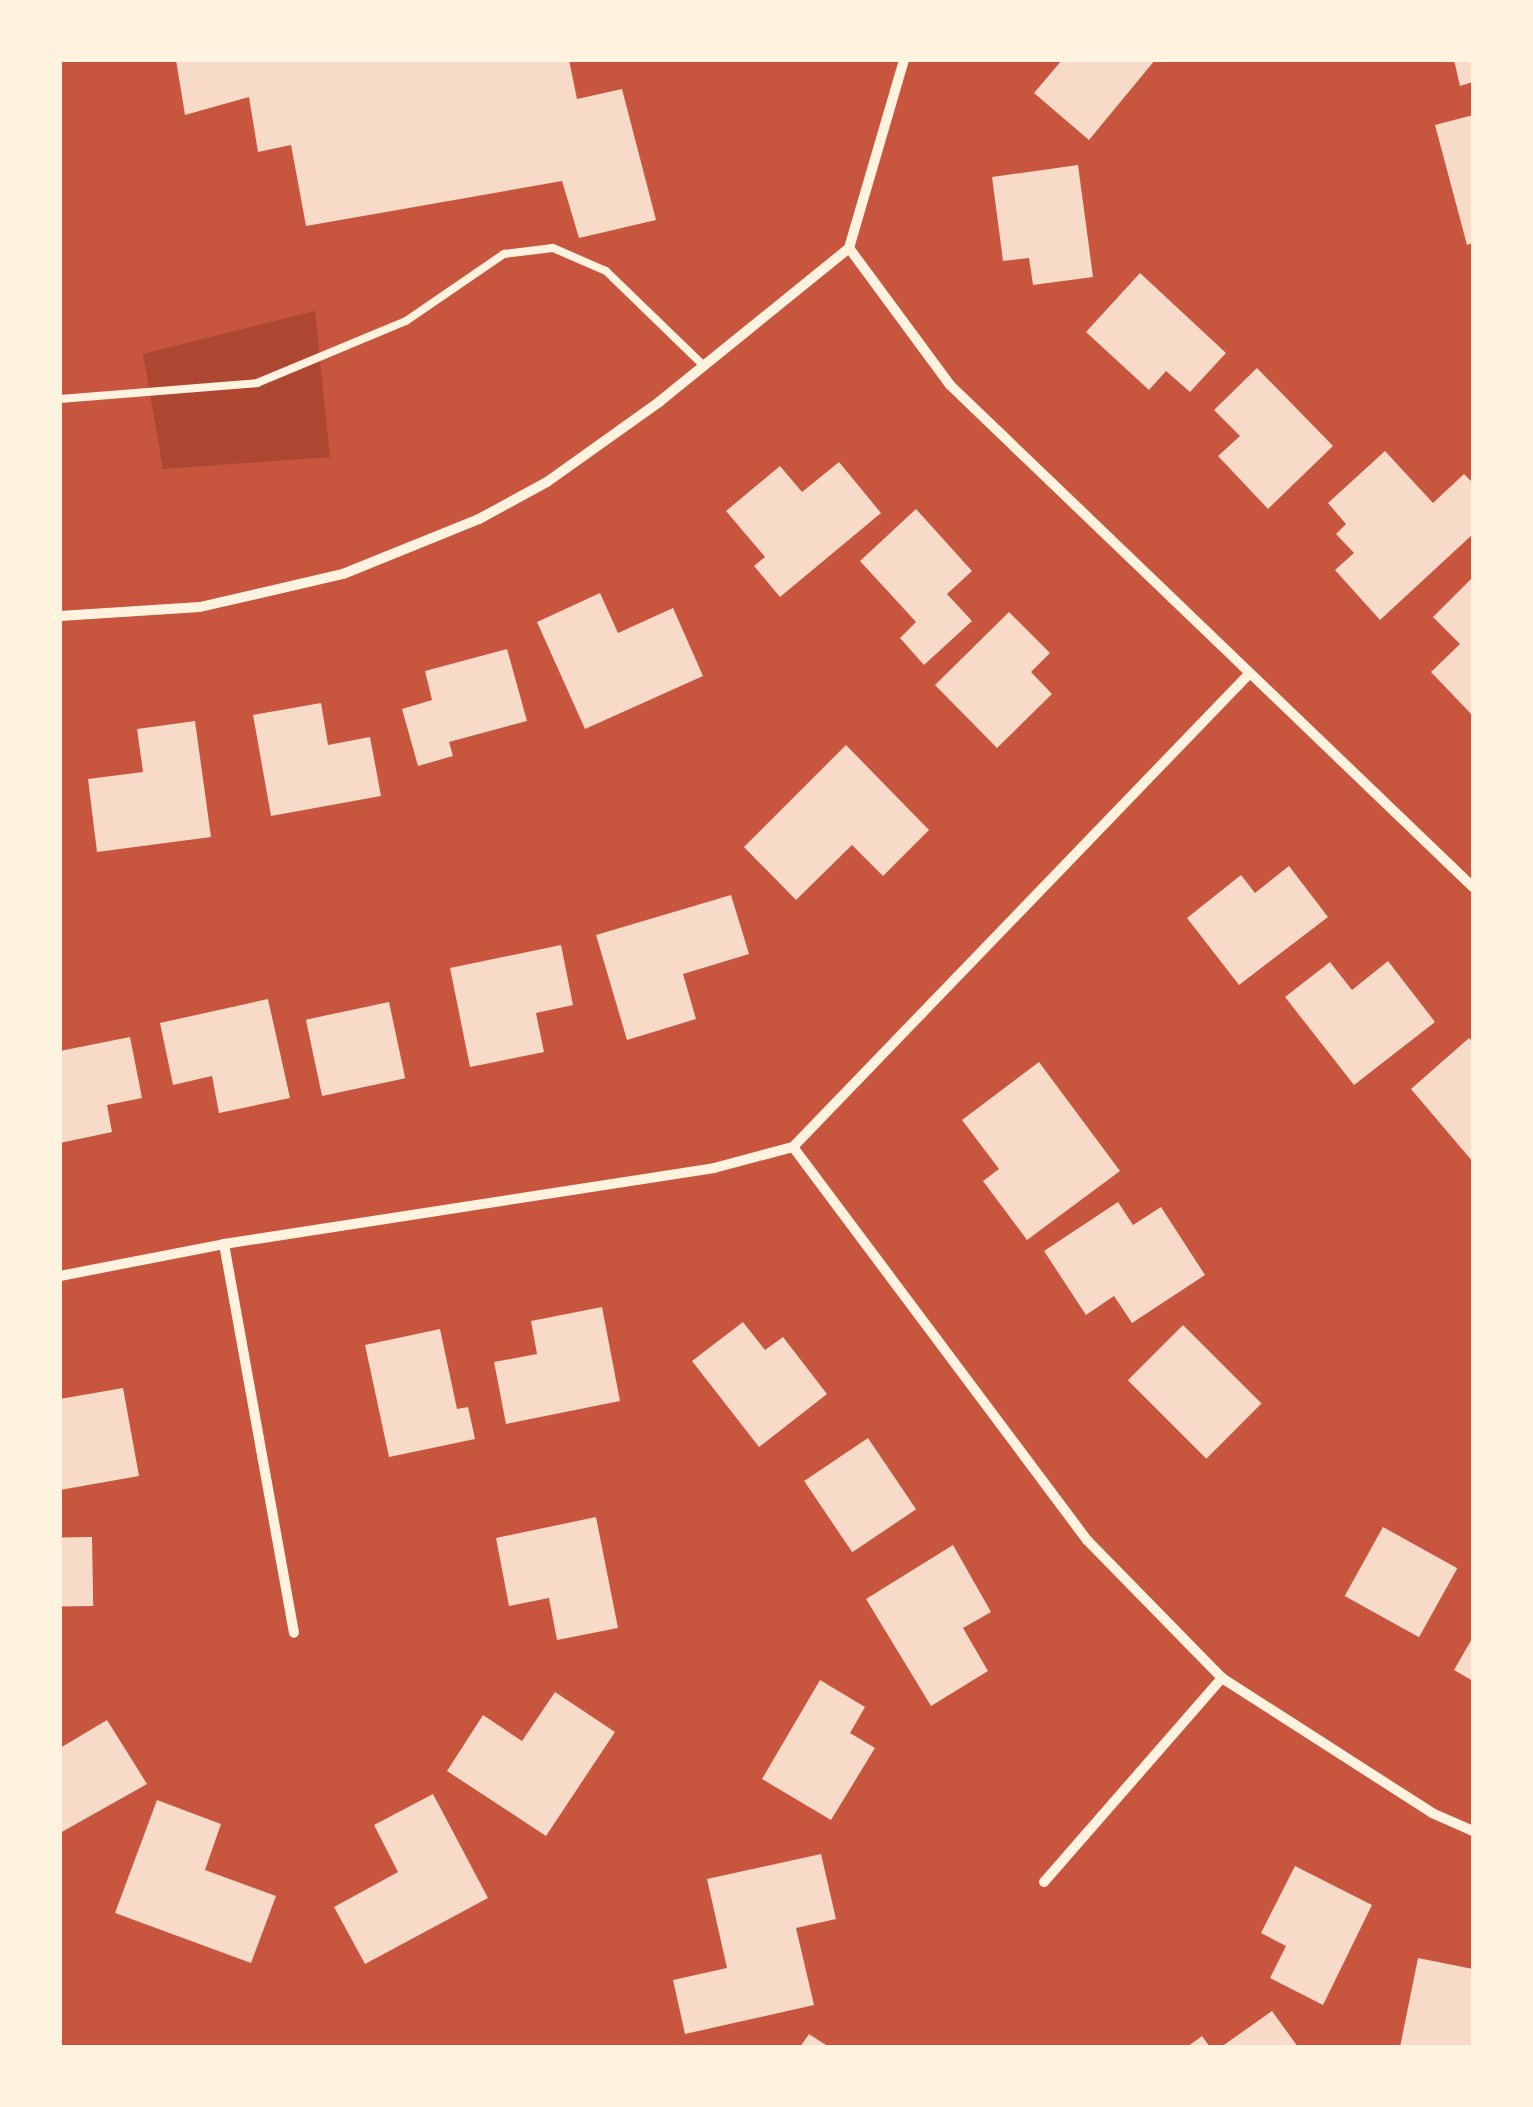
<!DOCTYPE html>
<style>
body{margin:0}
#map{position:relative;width:1533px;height:2107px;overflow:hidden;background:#c8553d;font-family:Manrope,sans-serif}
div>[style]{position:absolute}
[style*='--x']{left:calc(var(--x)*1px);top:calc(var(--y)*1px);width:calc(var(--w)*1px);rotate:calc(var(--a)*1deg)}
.green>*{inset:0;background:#ae4732}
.building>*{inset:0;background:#f7dbc8;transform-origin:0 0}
.service>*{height:8px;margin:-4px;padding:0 4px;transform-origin:4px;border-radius:4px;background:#fff3e0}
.minor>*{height:10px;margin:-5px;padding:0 5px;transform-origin:5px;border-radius:5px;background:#fff3e0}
span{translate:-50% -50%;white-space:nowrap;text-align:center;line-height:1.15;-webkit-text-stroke:8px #fff3e0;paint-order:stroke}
.frame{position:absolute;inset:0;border:62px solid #fff3e0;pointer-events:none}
</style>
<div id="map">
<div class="green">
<div style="clip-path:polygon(315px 311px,330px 457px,163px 469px,143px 354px)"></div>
</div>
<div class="building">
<div style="clip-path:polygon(176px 60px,569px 60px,577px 99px,622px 89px,656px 220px,579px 238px,562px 181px,306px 226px,291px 145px,258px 152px,249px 97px,185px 115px)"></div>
<div style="clip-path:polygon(1062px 60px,1155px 60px,1089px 140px,1034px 93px)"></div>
<div style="clip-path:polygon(1454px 60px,1473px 60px,1473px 82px,1460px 86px)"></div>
<div style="clip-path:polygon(1473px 115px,1473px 243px,1467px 245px,1435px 125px)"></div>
<div style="clip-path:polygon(1078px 165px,1093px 277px,1033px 285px,1029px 258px,1003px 261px,992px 177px)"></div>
<div style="clip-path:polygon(1140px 273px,1226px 353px,1190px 392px,1166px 371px,1149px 390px,1086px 332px)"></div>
<div style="clip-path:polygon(1257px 368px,1333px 446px,1268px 509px,1218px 456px,1240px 436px,1214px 410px)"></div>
<div style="clip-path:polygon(1385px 451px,1433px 503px,1464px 474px,1473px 483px,1473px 534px,1380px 620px,1335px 570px,1354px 553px,1336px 534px,1346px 524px,1328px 503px)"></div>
<div style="clip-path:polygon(839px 462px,881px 513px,780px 597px,754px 566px,765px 557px,726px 511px,780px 466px,802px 492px)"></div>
<div style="clip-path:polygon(916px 509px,972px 571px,947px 594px,972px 621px,924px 665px,900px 638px,916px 622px,860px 561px)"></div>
<div style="clip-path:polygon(1473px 577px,1473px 716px,1431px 672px,1460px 644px,1433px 617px)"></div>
<div style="clip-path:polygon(600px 593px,618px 633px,673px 608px,703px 676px,585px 729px,537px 622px)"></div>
<div style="clip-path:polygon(1009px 612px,1050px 653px,1031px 672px,1052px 694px,997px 748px,935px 685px)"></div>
<div style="clip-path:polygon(507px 649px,527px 721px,449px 742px,453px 756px,418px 766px,402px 709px,432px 700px,425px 671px)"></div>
<div style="clip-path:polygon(321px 703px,328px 745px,370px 737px,381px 796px,271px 816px,253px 715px)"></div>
<div style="clip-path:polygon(195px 721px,211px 837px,97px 852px,88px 779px,143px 772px,137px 729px)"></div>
<div style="clip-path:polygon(846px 745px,929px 830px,883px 876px,852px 845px,796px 900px,744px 847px)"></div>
<div style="clip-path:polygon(1289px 866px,1328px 917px,1239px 985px,1187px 918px,1241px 875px,1255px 893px)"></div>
<div style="clip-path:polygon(731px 895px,749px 954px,683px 974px,696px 1019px,627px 1040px,596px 935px)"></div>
<div style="clip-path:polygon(561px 945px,573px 1005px,536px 1013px,544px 1052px,470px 1067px,450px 968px)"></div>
<div style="clip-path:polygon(1388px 961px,1435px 1022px,1354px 1085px,1285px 997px,1330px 962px,1352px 990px)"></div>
<div style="clip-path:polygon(268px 999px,290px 1098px,219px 1113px,212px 1076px,173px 1085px,160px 1023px)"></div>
<div style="left:389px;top:1002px;width:78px;height:85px;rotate:78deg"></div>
<div style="clip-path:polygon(130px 1037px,142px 1098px,107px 1105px,112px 1132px,60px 1143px,60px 1051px)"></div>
<div style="clip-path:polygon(1469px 1038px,1473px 1043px,1473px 1162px,1411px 1089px)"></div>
<div style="clip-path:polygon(1039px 1062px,1120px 1171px,1027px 1240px,983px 1181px,999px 1169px,962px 1120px)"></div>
<div style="clip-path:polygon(1118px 1202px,1133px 1225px,1161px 1207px,1205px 1275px,1132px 1323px,1114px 1296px,1086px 1315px,1044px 1251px)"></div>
<div style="clip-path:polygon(602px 1307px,620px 1401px,506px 1424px,494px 1362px,537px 1354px,531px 1321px)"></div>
<div style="clip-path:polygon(743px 1322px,765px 1350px,783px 1337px,827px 1394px,759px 1447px,692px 1361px)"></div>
<div style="left:1183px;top:1325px;width:111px;height:78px;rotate:45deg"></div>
<div style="clip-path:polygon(440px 1329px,457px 1409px,468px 1407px,475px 1439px,389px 1457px,365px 1345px)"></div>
<div style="clip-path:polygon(123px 1388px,139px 1476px,60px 1490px,60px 1399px)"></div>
<div style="left:868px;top:1438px;width:86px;height:77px;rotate:56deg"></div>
<div style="clip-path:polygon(596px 1517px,618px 1628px,557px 1640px,549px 1598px,509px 1606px,496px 1538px)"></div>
<div style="left:1383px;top:1527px;width:85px;height:79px;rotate:29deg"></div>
<div style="left:92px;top:1537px;width:69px;height:32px;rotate:89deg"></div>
<div style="clip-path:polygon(953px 1545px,991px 1612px,963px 1628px,988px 1671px,931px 1706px,866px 1599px)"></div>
<div style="clip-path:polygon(1473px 1637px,1473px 1681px,1454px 1670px)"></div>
<div style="clip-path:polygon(820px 1680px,865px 1707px,850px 1733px,875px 1748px,831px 1820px,762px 1779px)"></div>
<div style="clip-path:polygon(555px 1692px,615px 1732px,546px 1836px,447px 1771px,483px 1715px,522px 1741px)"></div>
<div style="clip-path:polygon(107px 1720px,147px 1784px,60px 1833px,60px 1748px)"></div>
<div style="clip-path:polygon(433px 1794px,488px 1898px,365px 1964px,334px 1907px,398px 1872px,374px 1825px)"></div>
<div style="clip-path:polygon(157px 1800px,221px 1824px,205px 1870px,276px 1896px,251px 1963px,115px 1913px)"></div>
<div style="clip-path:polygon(821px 1854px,836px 1919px,796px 1928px,814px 2005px,685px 2034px,673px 1980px,727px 1968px,707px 1879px)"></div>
<div style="clip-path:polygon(1295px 1866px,1372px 1905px,1323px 2005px,1270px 1978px,1286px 1946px,1261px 1933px)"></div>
<div style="clip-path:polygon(1418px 1958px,1473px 1969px,1473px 2047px,1400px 2047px)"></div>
<div style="clip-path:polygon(1272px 2011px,1298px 2047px,1221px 2047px)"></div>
<div style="clip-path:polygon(809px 2034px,829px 2047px,800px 2047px)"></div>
<div style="clip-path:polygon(1202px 2036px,1210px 2047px,1187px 2047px)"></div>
</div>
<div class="service">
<div style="--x:60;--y:399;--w:198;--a:-4.6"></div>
<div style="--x:257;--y:383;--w:161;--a:-22.6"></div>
<div style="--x:406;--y:321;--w:119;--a:-34.4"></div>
<div style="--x:504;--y:254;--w:49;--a:-7"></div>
<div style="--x:553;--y:248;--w:58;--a:23.5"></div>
<div style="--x:606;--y:271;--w:136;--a:44.1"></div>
</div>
<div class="minor">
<div style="--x:849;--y:248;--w:170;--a:53.6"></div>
<div style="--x:950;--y:385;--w:725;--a:43.83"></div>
<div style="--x:60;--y:616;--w:140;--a:-3.7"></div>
<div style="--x:200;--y:607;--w:147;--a:-13"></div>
<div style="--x:343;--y:574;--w:147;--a:-22"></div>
<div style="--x:479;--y:519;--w:77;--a:-28.6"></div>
<div style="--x:547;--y:482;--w:138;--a:-35.5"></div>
<div style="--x:659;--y:402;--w:245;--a:-39"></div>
<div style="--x:849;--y:248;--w:196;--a:-73.7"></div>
<div style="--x:793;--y:1147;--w:491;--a:53.2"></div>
<div style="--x:1087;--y:1540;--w:193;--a:45.6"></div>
<div style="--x:1222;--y:1678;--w:250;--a:32.7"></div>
<div style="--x:1432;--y:1813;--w:45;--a:23.7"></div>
<div style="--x:224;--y:1244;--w:395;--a:79.8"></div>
<div style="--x:60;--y:1276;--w:167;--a:-11"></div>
<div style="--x:224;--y:1244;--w:496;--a:-8.8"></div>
<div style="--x:714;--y:1168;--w:82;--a:-14.9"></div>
<div style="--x:793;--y:1147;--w:657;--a:-46.05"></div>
<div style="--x:1044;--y:1882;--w:271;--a:-48.9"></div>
</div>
<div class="frame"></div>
</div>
